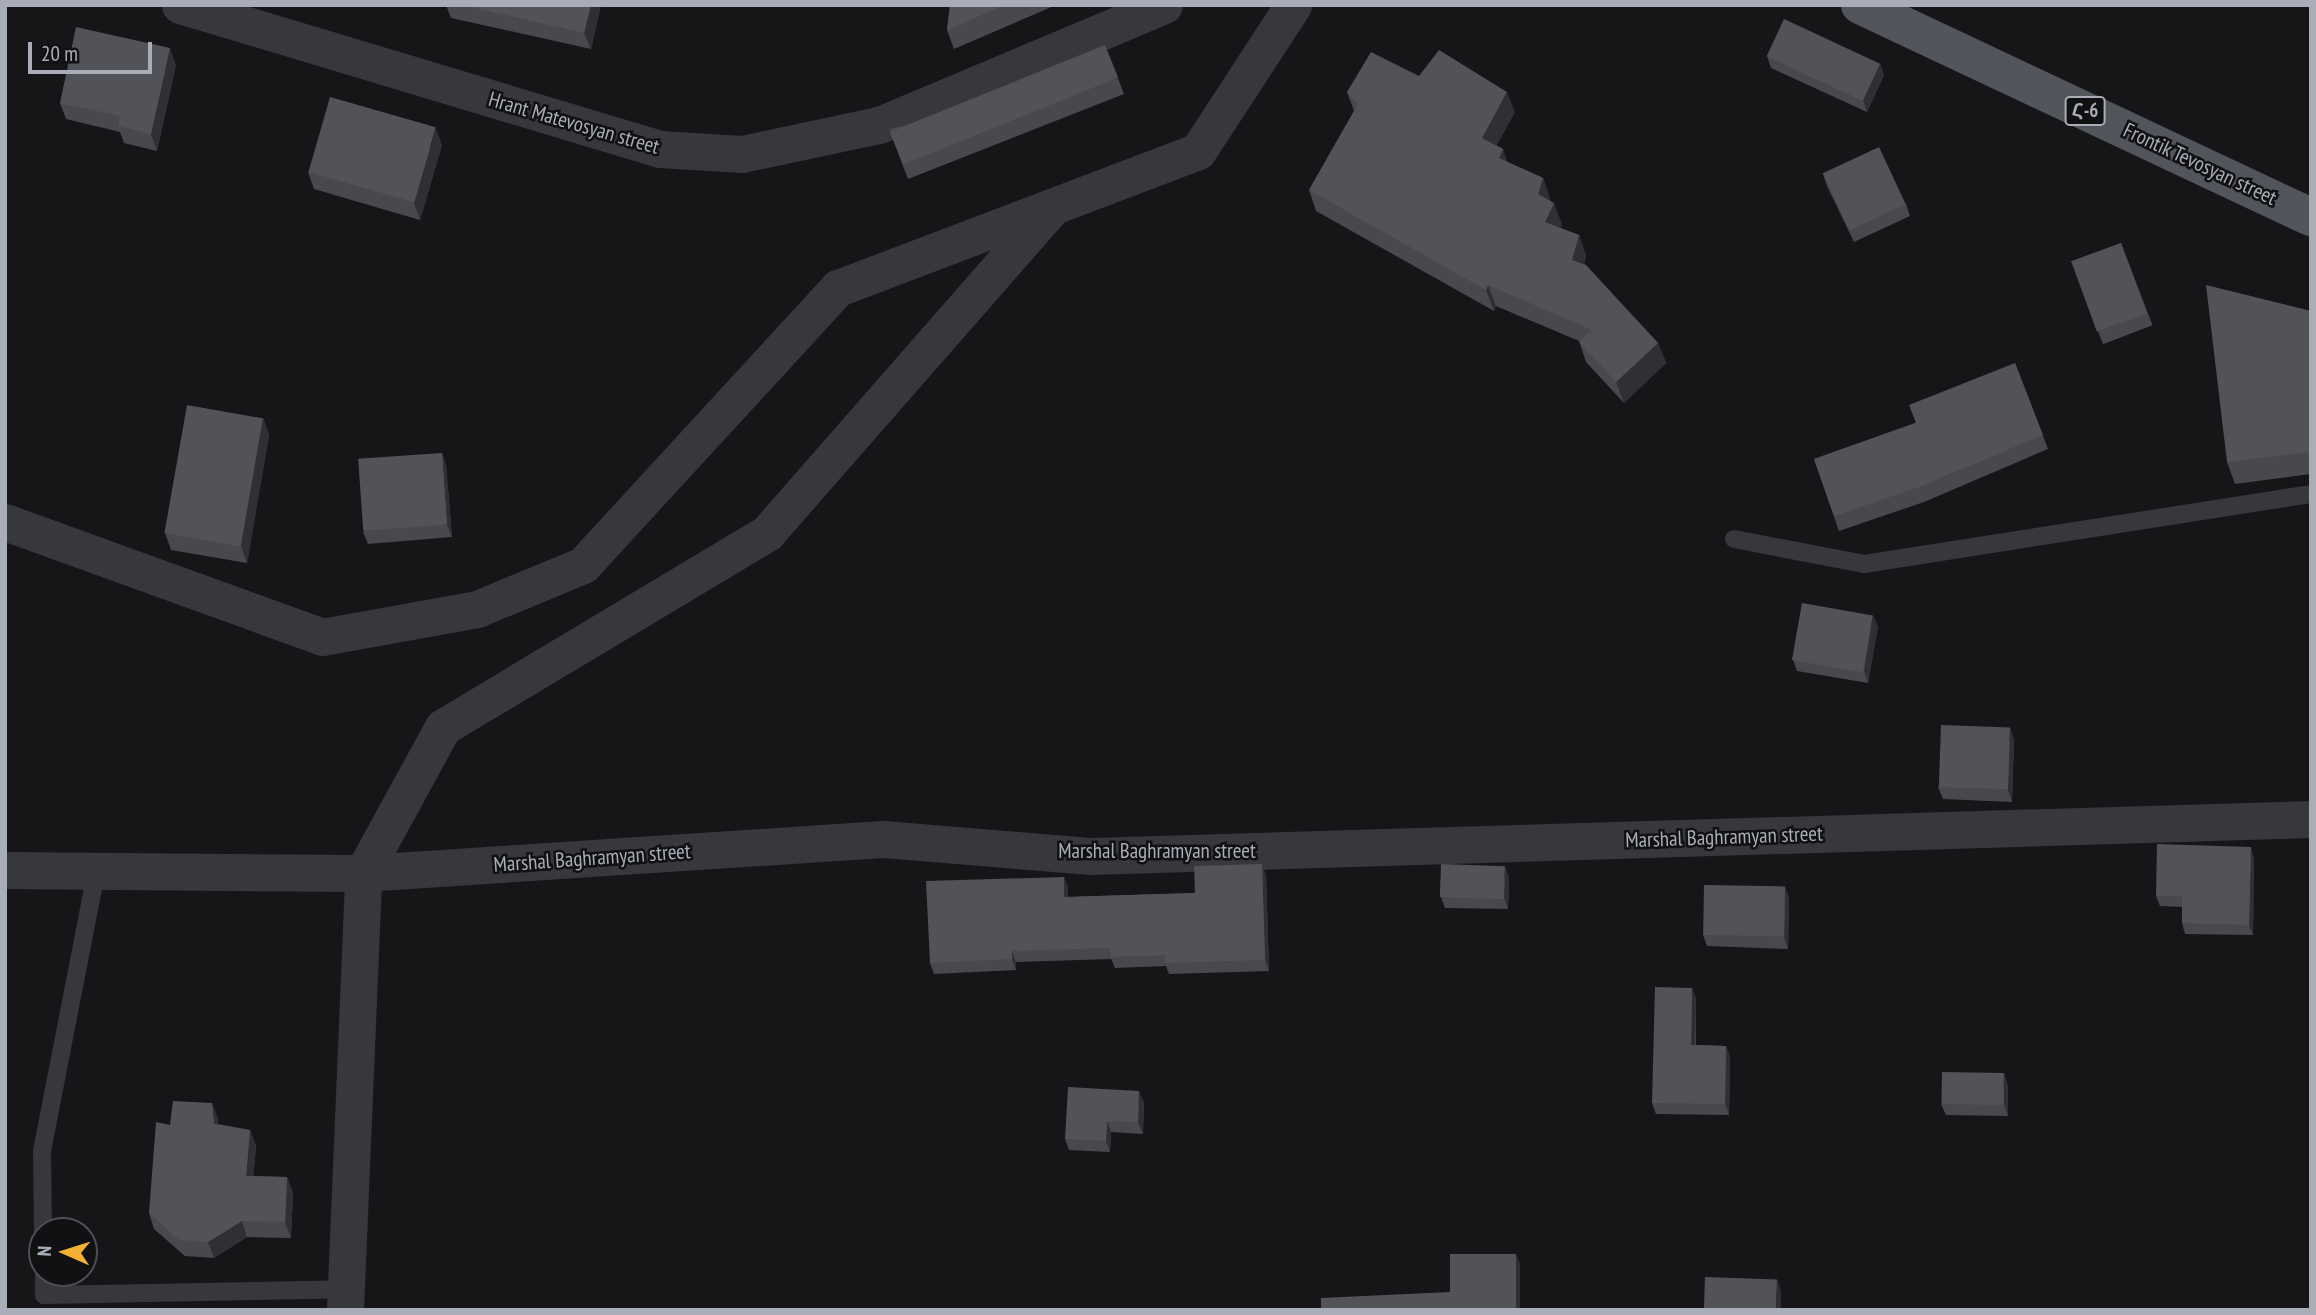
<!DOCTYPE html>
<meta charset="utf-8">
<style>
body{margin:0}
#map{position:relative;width:2316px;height:1315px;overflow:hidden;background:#161618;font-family:"PT Sans Narrow","Noto Sans Armenian",sans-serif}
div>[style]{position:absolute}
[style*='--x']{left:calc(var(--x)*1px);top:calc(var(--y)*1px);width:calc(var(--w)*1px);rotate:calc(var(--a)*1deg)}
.lane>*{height:18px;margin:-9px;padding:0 9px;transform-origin:9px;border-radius:9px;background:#37383d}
.street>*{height:37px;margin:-18.5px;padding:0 18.5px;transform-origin:18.5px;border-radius:18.5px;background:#37383d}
.primary>*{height:38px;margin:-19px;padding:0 19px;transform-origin:19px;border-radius:19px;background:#53555c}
.wall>*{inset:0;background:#47494d;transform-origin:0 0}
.shaded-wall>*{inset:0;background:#2f3033}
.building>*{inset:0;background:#525359;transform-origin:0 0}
span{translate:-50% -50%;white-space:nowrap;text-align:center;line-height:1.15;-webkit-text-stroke:5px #111113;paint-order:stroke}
.shield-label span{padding:2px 5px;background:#111113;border:2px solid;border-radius:5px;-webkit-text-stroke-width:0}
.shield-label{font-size:19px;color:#a8adb8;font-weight:700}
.street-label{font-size:21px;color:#a8adb8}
.frame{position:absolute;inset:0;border:7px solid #a8adb8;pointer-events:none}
.north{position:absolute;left:28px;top:1217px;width:70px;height:70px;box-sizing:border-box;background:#111113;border:2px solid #4d4f55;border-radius:50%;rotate:273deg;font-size:19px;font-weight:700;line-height:28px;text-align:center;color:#a8adb8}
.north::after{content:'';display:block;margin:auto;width:24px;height:32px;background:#f2b134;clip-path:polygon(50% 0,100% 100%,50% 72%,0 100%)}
.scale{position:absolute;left:28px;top:42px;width:124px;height:32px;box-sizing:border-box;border:4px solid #a8adb8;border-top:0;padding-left:9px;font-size:21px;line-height:24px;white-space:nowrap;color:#a8adb8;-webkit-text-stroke:5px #111113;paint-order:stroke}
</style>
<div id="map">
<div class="lane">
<div style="--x:1734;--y:539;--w:132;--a:10.9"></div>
<div style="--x:1864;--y:564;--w:452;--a:-8.9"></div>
<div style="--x:43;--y:1231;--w:80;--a:-90.7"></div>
<div style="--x:42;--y:1151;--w:287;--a:-79"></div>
<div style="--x:44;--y:1273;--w:22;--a:90"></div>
<div style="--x:44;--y:1295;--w:302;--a:-1.1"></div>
</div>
<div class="street">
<div style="--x:180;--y:5;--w:501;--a:16.7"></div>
<div style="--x:660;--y:149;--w:82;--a:3.5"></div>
<div style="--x:742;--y:154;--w:140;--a:-12"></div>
<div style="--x:879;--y:125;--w:309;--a:-22.8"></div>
<div style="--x:5;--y:522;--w:337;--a:19.9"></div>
<div style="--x:322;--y:637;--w:158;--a:-10.2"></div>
<div style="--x:477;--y:609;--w:115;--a:-22.5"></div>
<div style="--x:583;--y:565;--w:377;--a:-47.4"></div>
<div style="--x:838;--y:288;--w:385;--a:-20.8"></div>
<div style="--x:1198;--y:151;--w:174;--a:-56.9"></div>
<div style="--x:5;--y:870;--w:358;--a:0.5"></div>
<div style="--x:363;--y:873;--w:521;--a:-3.74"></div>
<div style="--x:883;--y:839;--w:209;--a:4.7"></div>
<div style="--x:1091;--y:856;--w:1221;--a:-1.74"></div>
<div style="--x:345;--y:1310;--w:437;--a:-87.6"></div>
<div style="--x:363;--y:873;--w:166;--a:-61.3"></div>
<div style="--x:443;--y:727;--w:378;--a:-30.9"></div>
<div style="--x:767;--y:533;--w:428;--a:-48.8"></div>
</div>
<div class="primary">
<div style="--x:1860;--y:5;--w:498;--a:25.2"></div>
</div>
<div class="wall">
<div style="clip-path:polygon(446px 5px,601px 5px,591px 49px,451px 18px)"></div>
<div style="clip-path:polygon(950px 5px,1056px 5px,954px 49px,947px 30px)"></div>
<div style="clip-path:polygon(1767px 56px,1884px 75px,1867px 112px,1771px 68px)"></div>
<div style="clip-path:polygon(176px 65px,157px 151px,124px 143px,120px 132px,66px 119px,60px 103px)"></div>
<div style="clip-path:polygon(1419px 76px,1515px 112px,1496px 146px,1503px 149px,1507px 162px,1543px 178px,1550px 199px,1550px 200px,1562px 224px,1560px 228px,1579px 235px,1586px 256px,1584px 264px,1658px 343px,1666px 363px,1624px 403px,1586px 362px,1579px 341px,1496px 306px,1494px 311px,1316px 211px,1309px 190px,1354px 111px,1347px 92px)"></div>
<div style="clip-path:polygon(1118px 78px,1124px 94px,908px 179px,889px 129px)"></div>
<div style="clip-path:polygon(442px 145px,420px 220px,314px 189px,308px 172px)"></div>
<div style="clip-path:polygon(1823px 174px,1906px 204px,1910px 216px,1854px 242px,1827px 186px)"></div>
<div style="left:2121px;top:243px;width:88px;height:53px;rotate:69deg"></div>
<div style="clip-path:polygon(2311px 311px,2311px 474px,2235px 484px,2227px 462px)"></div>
<div style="clip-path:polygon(2015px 363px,2048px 449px,1924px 502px,1839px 531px,1814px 459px,1915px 423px)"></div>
<div style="clip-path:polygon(263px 418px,269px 435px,247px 563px,171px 550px,165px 533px)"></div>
<div style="clip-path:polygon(442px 453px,446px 465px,452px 537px,368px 544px,363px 532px)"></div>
<div style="clip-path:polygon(1878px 626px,1868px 683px,1797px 671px,1793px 660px)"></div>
<div style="clip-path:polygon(2014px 739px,2012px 802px,1943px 799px,1938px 787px)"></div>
<div style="clip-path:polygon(2254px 858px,2253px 935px,2185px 934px,2182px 923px,2182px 907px,2160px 906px,2156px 896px)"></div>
<div style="clip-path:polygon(1262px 864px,1266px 876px,1269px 971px,1169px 974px,1166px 966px,1115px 968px,1111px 959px,1016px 962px,1016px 970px,934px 974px,930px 963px,1064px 877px,1068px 888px,1068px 897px,1195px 893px)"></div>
<div style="clip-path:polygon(1509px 877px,1508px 909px,1445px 908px,1441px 897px)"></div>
<div style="clip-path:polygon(1785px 887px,1789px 898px,1788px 949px,1707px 946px,1703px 935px)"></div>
<div style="clip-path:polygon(1692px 988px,1696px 999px,1696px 1045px,1726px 1046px,1730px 1057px,1729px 1115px,1656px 1114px,1652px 1103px)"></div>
<div style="clip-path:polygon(2008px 1085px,2008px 1116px,1946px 1115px,1941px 1104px)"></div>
<div style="clip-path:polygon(1144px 1102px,1143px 1134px,1111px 1132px,1110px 1152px,1069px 1150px,1065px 1139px)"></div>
<div style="clip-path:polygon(212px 1103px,218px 1119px,218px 1124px,250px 1130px,256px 1146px,253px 1176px,287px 1177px,293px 1193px,291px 1238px,247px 1237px,214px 1258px,185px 1256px,154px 1229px,149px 1213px,170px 1125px)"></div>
</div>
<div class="shaded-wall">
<div style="clip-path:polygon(591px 5px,601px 5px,591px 49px,584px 33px)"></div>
<div style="clip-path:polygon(170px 48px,176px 65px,157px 151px,151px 134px)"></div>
<div style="clip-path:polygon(1880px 63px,1884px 75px,1867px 112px,1863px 100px)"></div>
<div style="clip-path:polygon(1507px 92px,1515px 112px,1489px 159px,1482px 138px)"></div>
<div style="clip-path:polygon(436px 128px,442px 145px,420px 220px,414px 203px)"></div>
<div style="clip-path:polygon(1503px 149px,1510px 170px,1499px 158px)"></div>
<div style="clip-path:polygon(1543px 178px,1550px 199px,1546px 214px,1538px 194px)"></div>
<div style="clip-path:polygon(1554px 203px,1562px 224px,1553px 243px,1545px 222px)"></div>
<div style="clip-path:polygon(1579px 235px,1586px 256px,1580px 280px,1572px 260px)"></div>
<div style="clip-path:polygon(1488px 285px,1496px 306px,1494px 311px,1486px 290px)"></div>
<div style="clip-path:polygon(1658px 343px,1666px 363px,1624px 403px,1616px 382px)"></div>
<div style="clip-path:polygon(263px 418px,269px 435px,247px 563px,241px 546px)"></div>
<div style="clip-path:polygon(442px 453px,446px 465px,452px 537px,447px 525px)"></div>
<div style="clip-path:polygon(1873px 615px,1878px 626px,1868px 683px,1864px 671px)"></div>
<div style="clip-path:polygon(2010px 727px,2014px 739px,2012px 802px,2008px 790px)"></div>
<div style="clip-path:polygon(2251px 847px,2254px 858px,2253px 935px,2249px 925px)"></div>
<div style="clip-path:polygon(1262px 864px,1266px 876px,1269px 971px,1265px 960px)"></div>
<div style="clip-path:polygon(1505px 866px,1509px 877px,1508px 909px,1504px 898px)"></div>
<div style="clip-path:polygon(1064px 877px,1068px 888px,1068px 908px,1064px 897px)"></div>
<div style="clip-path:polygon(1785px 887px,1789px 898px,1788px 949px,1784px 937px)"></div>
<div style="clip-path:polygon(1012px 951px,1016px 962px,1016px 970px,1012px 959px)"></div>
<div style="clip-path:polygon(1692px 988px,1696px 999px,1695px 1056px,1691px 1045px)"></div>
<div style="clip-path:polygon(1726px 1046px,1730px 1057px,1729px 1115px,1725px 1104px)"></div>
<div style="clip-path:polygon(2004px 1073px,2008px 1085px,2008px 1116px,2004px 1105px)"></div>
<div style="clip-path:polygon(1139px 1091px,1144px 1102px,1143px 1134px,1138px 1122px)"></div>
<div style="clip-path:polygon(212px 1103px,218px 1119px,219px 1140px,214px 1124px)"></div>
<div style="clip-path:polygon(1107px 1121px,1111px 1132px,1110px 1152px,1106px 1141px)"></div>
<div style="clip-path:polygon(250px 1130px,256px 1146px,252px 1192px,246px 1176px)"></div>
<div style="clip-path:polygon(287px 1177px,293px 1193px,291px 1238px,285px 1222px)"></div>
<div style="clip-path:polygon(242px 1221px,247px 1237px,214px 1258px,208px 1242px)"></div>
<div style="clip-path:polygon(1516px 1254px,1520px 1264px,1520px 1310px,1516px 1310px)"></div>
<div style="clip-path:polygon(1777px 1279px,1781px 1291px,1781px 1310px,1776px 1310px)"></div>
</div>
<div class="building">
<div style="clip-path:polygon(462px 5px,591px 5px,584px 33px)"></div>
<div style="clip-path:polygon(950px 5px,1005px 5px,947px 30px)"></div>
<div style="left:1784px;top:19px;width:106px;height:41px;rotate:25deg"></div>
<div style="clip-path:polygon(76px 27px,170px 48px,151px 134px,118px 126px,120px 116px,60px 103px)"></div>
<div style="left:1105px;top:45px;width:35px;height:232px;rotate:68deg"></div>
<div style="clip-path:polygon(1439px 50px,1507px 92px,1482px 138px,1503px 149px,1499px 158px,1543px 178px,1538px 194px,1554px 203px,1545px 222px,1579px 235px,1572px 260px,1586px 265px,1658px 343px,1616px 382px,1579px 342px,1592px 330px,1488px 285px,1486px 290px,1309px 190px,1358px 104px,1347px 92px,1371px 52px,1419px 76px)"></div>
<div style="left:330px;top:97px;width:110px;height:78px;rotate:16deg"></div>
<div style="left:1879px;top:147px;width:63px;height:62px;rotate:65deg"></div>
<div style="left:2121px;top:243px;width:75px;height:53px;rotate:70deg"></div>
<div style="clip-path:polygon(2206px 285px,2311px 311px,2311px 452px,2227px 462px)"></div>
<div style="clip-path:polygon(2015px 363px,2043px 435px,1919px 487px,1834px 516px,1814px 459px,1916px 423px,1909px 405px)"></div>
<div style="left:187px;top:405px;width:77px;height:130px;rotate:10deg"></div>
<div style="left:442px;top:453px;width:72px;height:84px;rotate:86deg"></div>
<div style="left:1802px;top:603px;width:72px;height:58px;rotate:10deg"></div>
<div style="left:1941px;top:725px;width:69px;height:62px;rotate:2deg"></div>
<div style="clip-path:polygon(2157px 844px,2251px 847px,2249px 925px,2182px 923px,2182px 896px,2156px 896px)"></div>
<div style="clip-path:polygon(1262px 864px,1265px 960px,1165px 963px,1165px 955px,1111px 957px,1110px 948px,1012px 951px,1012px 959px,930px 963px,926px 881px,1064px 877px,1064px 897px,1195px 893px,1194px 866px)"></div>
<div style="left:1441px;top:864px;width:64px;height:33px;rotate:2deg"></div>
<div style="left:1704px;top:885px;width:81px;height:50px;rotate:1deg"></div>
<div style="clip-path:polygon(1655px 987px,1692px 988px,1691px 1045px,1726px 1046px,1725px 1104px,1652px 1103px)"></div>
<div style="left:1942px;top:1072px;width:62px;height:32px;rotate:1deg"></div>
<div style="clip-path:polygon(1068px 1087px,1139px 1091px,1138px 1122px,1107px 1121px,1106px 1141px,1065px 1139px)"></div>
<div style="clip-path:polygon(173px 1101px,212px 1103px,214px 1124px,250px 1130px,246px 1176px,287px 1177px,285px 1222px,242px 1221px,208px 1242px,179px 1240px,149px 1213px,156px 1122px,170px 1125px)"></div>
<div style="clip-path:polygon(1450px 1254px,1516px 1254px,1516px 1310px,1321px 1310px,1321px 1298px,1450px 1292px)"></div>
<div style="left:1705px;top:1277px;width:72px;height:33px;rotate:2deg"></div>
</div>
<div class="shield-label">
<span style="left:2085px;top:111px">Հ-6</span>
</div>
<div class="street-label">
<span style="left:574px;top:123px;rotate:16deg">Hrant Matevosyan street</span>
<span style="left:2200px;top:164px;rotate:25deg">Frontik Tevosyan street</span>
<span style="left:1724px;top:837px;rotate:-2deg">Marshal Baghramyan street</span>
<span style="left:1157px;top:851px">Marshal Baghramyan street</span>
<span style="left:592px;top:858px;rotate:-4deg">Marshal Baghramyan street</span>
</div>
<div class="frame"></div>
<div class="north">N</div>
<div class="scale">20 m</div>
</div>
